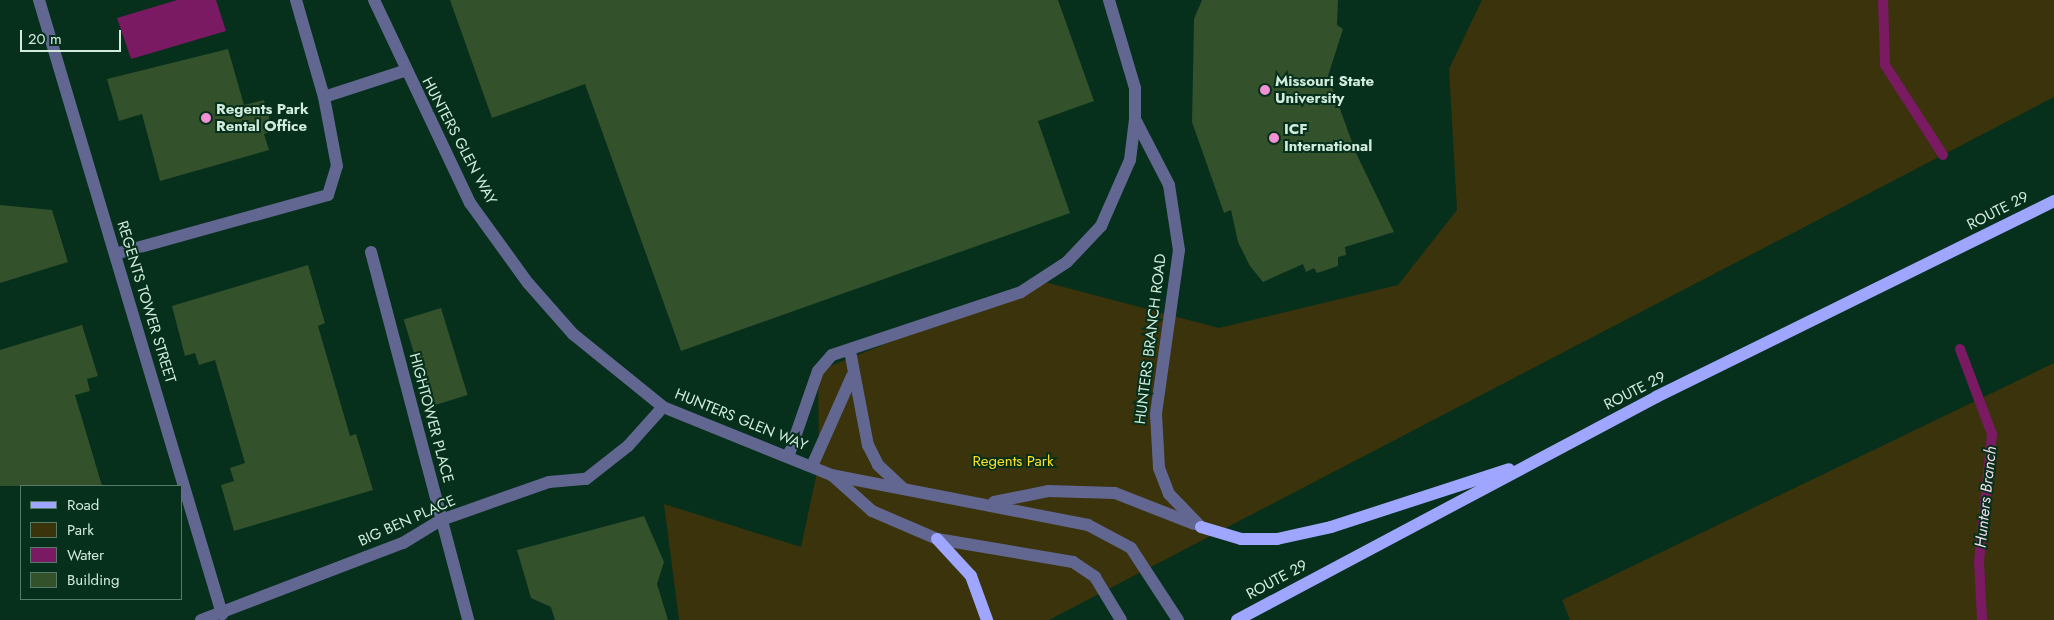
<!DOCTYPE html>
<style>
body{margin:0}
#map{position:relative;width:2054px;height:620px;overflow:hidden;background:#062f1c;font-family:Jost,sans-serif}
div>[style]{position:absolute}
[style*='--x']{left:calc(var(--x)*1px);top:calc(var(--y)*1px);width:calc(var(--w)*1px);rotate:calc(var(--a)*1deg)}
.green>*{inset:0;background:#3a330b}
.water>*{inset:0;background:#791a63}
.stream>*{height:10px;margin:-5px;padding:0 5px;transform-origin:5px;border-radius:5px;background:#791a63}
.building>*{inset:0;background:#33512b;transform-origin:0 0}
.street>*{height:12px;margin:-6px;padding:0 6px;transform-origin:6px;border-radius:6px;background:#626792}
.primary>*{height:12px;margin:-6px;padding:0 6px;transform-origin:6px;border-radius:6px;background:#9ea6ff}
.dots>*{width:14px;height:14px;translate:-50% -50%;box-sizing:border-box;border:2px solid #062f1c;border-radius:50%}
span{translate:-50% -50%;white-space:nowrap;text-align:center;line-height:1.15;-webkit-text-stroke:4px #062f1c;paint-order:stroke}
.poi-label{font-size:15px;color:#d1ecdc;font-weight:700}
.left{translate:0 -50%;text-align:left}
.street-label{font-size:15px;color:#d1ecdc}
.park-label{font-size:15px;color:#fde026}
.water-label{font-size:16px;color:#f3d9ea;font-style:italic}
.legend{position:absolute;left:20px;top:485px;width:162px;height:115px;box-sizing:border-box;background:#062f1c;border:1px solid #577b69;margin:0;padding:6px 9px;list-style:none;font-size:15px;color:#d1ecdc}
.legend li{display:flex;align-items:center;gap:10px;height:25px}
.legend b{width:25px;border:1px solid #577b69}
.scale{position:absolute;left:20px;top:30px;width:101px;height:22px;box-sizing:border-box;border:2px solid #d1ecdc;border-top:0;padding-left:6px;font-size:15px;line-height:18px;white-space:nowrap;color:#d1ecdc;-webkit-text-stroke:4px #062f1c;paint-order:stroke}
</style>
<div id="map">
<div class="green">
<div style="clip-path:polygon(1482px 0,2054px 0,2054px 97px,1049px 620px,679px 620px,664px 504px,801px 547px,819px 463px,818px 371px,1041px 281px,1219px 328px,1398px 285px,1457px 210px,1449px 69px)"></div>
<div style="clip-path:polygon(2054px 363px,2054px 620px,1570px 620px,1562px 600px)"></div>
</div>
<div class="water">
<div style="clip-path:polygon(177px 0,216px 0,226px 31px,131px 59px,117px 18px)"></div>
</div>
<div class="stream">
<div style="--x:1883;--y:0;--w:65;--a:88.2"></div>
<div style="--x:1885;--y:65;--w:107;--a:57.2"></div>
<div style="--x:1960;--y:349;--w:91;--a:69.4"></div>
<div style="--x:1992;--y:434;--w:128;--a:95.8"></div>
<div style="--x:1979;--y:561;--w:59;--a:87.1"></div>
</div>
<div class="building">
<div style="clip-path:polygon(450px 0,1058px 0,1094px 101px,1038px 121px,1070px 213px,681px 351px,585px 84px,492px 118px)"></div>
<div style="clip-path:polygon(1202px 0,1338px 0,1337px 25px,1343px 29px,1328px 76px,1356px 153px,1394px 232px,1345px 247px,1346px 255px,1338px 257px,1338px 266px,1317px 273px,1314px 268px,1306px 272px,1303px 264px,1263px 282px,1250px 266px,1238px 242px,1231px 210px,1224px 213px,1192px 122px,1194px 19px)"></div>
<div style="clip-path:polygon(228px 49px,244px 105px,264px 100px,273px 131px,264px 134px,269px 150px,160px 181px,142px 114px,119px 121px,107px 79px)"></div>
<div style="clip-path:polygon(0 205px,52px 210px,68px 262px,0 283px)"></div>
<div style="clip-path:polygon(308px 265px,325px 323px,318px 326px,350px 436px,356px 434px,373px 490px,234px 531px,221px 485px,234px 481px,230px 468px,245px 463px,215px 360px,199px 365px,195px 353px,185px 356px,172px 306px)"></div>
<div style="left:441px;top:308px;width:91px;height:39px;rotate:73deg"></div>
<div style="clip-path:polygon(82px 325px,98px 376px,87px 379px,90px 391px,75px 395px,102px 486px,0 486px,0 350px)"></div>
<div style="clip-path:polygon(644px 516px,664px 562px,657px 584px,668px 620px,555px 620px,551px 607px,531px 598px,517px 550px)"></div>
</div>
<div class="street">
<div style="--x:39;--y:0;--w:641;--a:73.4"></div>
<div style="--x:374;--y:0;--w:225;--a:64.7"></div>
<div style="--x:470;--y:203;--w:99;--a:54.1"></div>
<div style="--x:528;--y:283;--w:68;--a:48.6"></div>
<div style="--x:573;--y:334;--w:116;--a:39"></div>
<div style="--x:663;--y:407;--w:181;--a:22"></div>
<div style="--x:831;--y:475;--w:262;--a:11"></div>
<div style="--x:1088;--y:525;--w:49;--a:28.1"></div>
<div style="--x:1131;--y:548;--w:86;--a:56.9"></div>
<div style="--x:324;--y:97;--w:84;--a:-18"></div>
<div style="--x:1135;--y:119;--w:74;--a:62.7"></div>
<div style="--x:1169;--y:185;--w:66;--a:81.3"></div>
<div style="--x:1179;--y:250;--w:166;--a:98"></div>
<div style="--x:1156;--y:414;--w:54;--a:86.8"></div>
<div style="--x:1159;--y:468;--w:28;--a:69"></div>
<div style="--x:1169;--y:494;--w:46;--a:45.9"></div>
<div style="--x:371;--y:252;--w:381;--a:75.2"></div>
<div style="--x:115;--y:254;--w:221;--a:-15.5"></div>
<div style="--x:328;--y:195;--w:30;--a:-73"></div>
<div style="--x:337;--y:166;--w:70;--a:-100.7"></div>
<div style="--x:324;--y:97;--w:101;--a:-106.1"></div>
<div style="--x:850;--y:351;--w:96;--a:79.2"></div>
<div style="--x:868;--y:445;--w:22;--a:63"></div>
<div style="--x:878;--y:465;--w:35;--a:43"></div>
<div style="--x:788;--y:457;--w:91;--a:-70.8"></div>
<div style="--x:818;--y:371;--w:21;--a:-49"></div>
<div style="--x:832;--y:355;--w:199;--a:-18.4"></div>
<div style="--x:1021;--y:292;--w:55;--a:-33.1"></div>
<div style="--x:1067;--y:262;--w:50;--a:-46.6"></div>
<div style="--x:1101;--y:226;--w:72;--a:-66.3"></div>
<div style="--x:1130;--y:160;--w:41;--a:-83"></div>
<div style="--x:1135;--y:119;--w:31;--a:-90"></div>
<div style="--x:1135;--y:88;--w:92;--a:-106.5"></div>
<div style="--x:812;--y:466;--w:98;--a:-66"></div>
<div style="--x:833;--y:476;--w:52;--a:41.9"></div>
<div style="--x:872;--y:511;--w:71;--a:23.3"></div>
<div style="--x:937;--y:539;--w:138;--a:9.6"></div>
<div style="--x:1073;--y:562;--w:27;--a:34"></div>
<div style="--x:1095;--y:577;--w:50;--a:58.8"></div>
<div style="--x:994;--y:502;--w:55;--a:-11.5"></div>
<div style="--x:1048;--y:491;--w:67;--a:1.7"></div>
<div style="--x:1115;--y:493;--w:85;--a:21.4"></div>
<div style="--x:201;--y:620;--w:216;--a:-20.9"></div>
<div style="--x:403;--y:543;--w:44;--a:-31.2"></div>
<div style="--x:441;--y:520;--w:114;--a:-19.4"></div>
<div style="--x:549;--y:482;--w:37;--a:-5"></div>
<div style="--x:586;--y:479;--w:53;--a:-38.2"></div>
<div style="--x:628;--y:446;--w:52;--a:-48.1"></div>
</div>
<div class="primary">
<div style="--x:1201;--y:527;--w:42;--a:16.7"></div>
<div style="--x:1241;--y:539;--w:36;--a:0"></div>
<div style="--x:1277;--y:539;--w:55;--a:-12.5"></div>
<div style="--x:1331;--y:527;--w:187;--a:-18"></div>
<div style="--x:937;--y:539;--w:50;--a:47.4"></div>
<div style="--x:971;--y:576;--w:47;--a:70"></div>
<div style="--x:1237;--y:620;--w:475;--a:-28"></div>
<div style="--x:1656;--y:397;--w:444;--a:-26.2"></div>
</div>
<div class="dots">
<div style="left:1265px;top:90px;background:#f391d6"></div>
<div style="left:206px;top:118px;background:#f391d6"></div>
<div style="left:1274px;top:138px;background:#f391d6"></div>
</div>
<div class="poi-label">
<span class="left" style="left:1275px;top:90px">Missouri State<br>University</span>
<span class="left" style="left:216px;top:118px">Regents Park<br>Rental Office</span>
<span class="left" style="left:1284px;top:138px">ICF<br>International</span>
</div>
<div class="street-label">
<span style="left:459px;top:141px;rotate:62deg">HUNTERS GLEN WAY</span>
<span style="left:1998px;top:211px;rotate:-27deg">ROUTE 29</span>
<span style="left:146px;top:302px;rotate:73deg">REGENTS TOWER STREET</span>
<span style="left:1151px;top:339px;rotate:-83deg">HUNTERS BRANCH ROAD</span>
<span style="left:1635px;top:391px;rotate:-27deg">ROUTE 29</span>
<span style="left:431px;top:418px;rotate:75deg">HIGHTOWER PLACE</span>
<span style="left:741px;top:420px;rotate:22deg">HUNTERS GLEN WAY</span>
<span style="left:407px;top:521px;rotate:-24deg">BIG BEN PLACE</span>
<span style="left:1277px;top:580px;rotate:-28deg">ROUTE 29</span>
</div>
<div class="park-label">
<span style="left:1013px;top:462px">Regents Park</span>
</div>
<div class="water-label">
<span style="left:1986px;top:497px;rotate:-84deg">Hunters Branch</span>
</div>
<ul class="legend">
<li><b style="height:6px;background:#9ea6ff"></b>Road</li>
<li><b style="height:14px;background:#3a330b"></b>Park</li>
<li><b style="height:14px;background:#791a63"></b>Water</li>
<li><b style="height:14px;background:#33512b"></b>Building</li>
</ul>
<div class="scale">20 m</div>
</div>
